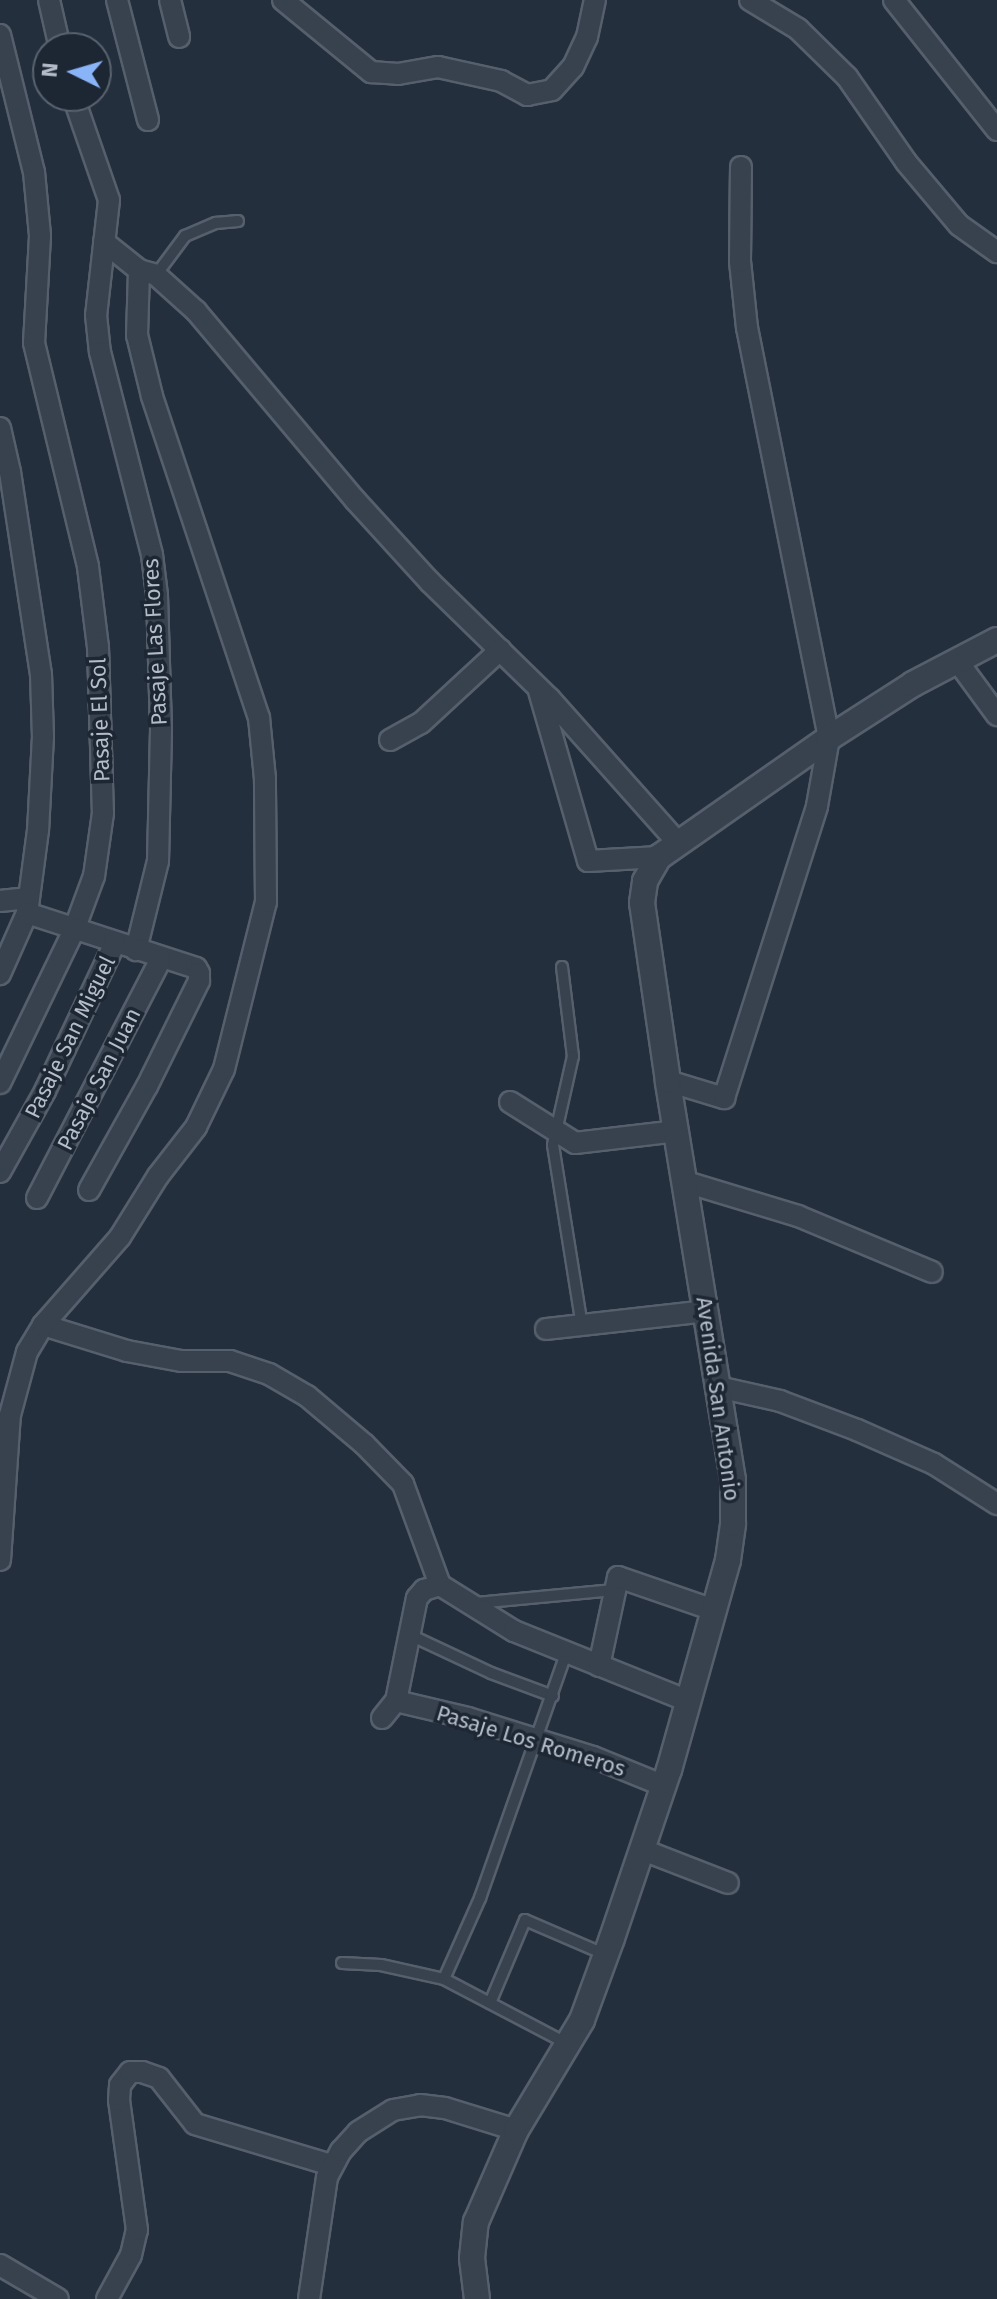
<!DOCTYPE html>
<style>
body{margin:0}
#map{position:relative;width:997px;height:2299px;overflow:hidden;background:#242f3e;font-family:"Fira Sans",sans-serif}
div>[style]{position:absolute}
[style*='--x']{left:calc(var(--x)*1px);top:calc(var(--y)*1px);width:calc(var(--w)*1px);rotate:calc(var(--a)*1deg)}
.roads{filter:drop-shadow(2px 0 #565f6c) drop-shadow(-2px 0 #565f6c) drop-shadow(0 2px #565f6c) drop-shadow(0 -2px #565f6c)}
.service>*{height:10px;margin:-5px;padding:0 5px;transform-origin:5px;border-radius:5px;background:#38414e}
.minor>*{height:20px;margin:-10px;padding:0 10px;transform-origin:10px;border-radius:10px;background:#38414e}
.tertiary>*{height:24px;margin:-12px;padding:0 12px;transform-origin:12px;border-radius:12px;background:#38414e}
span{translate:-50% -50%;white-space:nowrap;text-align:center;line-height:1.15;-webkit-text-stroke:7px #1d2633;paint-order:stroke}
.street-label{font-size:22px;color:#b4bcc9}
.north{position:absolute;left:32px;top:32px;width:80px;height:80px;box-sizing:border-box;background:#1d2633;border:2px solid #59626f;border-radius:50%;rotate:275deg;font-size:22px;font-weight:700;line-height:32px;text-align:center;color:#b4bcc9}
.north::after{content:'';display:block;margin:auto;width:28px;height:36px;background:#8ab4f8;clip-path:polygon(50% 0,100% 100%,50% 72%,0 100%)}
</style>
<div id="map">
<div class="roads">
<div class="service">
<div style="--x:156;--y:275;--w:49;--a:-53.4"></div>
<div style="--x:185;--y:236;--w:34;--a:-23"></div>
<div style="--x:216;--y:223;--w:22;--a:-5"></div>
<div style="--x:562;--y:967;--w:90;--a:83"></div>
<div style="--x:573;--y:1056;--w:91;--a:102.7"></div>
<div style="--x:553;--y:1145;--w:183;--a:80.9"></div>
<div style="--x:476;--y:1603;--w:139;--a:-5.4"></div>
<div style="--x:410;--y:1635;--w:89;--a:25.1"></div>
<div style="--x:491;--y:1673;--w:66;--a:20.4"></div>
<div style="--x:342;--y:1963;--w:39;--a:3"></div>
<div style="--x:381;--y:1965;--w:65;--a:12.5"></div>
<div style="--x:444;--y:1979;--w:138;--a:27.7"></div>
<div style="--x:444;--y:1979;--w:89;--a:-66"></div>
<div style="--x:480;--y:1898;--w:259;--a:-70.6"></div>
<div style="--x:490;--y:2003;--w:90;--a:-67.1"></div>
<div style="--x:525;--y:1920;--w:86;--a:23.3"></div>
</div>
<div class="minor">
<div style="--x:49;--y:0;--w:49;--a:77.1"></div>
<div style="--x:117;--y:0;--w:124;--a:75.5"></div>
<div style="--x:170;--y:0;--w:38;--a:76"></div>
<div style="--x:283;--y:0;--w:114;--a:39.3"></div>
<div style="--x:371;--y:72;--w:27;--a:4"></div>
<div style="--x:398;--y:74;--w:41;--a:-9.9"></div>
<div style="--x:438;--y:67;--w:65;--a:12.5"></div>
<div style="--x:501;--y:81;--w:30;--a:28"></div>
<div style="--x:527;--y:95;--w:25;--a:-11"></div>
<div style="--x:552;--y:90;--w:31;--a:-48"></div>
<div style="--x:573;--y:67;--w:33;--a:-65"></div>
<div style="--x:587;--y:37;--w:38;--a:-78"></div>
<div style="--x:750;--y:0;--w:56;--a:31.1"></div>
<div style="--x:798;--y:29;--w:69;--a:44.4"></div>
<div style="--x:847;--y:77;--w:103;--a:55.2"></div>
<div style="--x:906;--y:162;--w:82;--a:49.9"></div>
<div style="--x:959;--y:225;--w:47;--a:35.4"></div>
<div style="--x:894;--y:0;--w:166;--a:51.6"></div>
<div style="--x:0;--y:35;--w:141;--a:76.1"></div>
<div style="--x:34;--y:172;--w:64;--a:84.6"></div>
<div style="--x:40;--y:236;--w:107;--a:93.2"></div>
<div style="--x:34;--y:343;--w:230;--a:76.4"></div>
<div style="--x:88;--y:567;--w:81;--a:82.9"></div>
<div style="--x:98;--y:647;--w:166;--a:88.3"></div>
<div style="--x:103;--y:813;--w:64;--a:98.1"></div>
<div style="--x:94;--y:876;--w:58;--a:110.3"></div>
<div style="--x:74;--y:930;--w:170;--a:115.8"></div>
<div style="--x:73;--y:96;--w:110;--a:70.9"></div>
<div style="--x:109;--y:200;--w:116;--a:96.4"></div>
<div style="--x:96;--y:315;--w:37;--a:84"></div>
<div style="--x:100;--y:352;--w:210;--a:75.6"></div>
<div style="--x:152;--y:555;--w:40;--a:82.9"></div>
<div style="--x:157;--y:595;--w:135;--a:88.3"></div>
<div style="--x:161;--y:730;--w:131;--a:91.3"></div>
<div style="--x:158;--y:861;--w:92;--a:103.9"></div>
<div style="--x:104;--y:242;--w:45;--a:38.7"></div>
<div style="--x:139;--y:270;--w:18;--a:16"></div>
<div style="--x:156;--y:275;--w:54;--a:42"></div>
<div style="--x:196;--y:311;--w:247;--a:49.9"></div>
<div style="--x:355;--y:500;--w:111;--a:47.6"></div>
<div style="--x:430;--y:582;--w:166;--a:44.3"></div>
<div style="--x:549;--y:698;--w:194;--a:48.3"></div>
<div style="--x:0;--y:428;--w:45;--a:77.2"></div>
<div style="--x:10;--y:472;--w:204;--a:81.3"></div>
<div style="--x:41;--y:674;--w:62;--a:88.2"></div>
<div style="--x:43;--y:736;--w:94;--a:93"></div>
<div style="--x:38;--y:830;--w:84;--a:97.5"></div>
<div style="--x:27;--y:913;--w:67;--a:113.9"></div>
<div style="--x:958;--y:662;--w:66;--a:53.7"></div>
<div style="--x:539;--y:691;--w:177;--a:73.9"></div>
<div style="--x:588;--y:861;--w:71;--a:-3.2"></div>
<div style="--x:390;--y:740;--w:35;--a:-29"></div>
<div style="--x:421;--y:723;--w:108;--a:-42.7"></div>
<div style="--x:0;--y:901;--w:29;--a:-6"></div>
<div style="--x:27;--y:913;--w:178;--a:18"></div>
<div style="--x:196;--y:968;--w:6;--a:59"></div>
<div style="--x:199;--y:973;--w:8;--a:90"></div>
<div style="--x:199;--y:981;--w:117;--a:116.3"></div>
<div style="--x:147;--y:1086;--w:119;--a:119.1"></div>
<div style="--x:668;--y:1081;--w:59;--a:16.9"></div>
<div style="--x:724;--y:1098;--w:306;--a:-72.3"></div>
<div style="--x:817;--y:806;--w:69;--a:-80"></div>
<div style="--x:829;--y:738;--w:418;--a:-101.3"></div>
<div style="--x:747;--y:328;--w:67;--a:-96"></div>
<div style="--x:740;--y:261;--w:94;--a:-89.4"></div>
<div style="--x:510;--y:1102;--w:77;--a:32.2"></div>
<div style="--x:575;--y:1143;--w:103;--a:-6.7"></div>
<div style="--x:0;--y:1172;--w:93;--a:-60.9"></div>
<div style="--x:45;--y:1091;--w:164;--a:-64.7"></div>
<div style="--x:686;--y:1182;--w:117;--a:16.9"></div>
<div style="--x:798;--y:1216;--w:145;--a:22.7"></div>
<div style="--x:37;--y:1198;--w:269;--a:-62.6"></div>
<div style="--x:43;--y:1325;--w:88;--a:17.2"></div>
<div style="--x:127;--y:1351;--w:55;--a:10.5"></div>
<div style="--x:181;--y:1361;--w:49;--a:0"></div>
<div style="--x:230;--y:1361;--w:41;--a:18.4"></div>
<div style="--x:269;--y:1374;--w:44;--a:30.1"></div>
<div style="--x:307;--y:1396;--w:75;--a:40.1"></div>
<div style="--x:364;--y:1444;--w:56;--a:45.7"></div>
<div style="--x:403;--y:1484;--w:108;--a:69.9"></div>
<div style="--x:440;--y:1585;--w:87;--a:31.9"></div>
<div style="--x:514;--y:1631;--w:188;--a:21.9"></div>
<div style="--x:546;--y:1329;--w:161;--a:-6.4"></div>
<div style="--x:718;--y:1387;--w:64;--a:12.7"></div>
<div style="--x:780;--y:1401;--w:82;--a:20.6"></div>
<div style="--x:857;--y:1430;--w:84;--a:23.8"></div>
<div style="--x:934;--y:1464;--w:75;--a:32.4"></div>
<div style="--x:0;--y:1560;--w:145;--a:-86.1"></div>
<div style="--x:10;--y:1415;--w:65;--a:-74.9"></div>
<div style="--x:27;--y:1352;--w:31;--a:-59"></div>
<div style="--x:43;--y:1325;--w:117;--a:-48.8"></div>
<div style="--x:120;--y:1237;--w:72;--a:-58.1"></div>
<div style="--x:158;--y:1176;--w:62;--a:-52.2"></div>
<div style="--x:196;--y:1127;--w:64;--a:-64.2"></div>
<div style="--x:224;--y:1069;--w:172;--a:-75.9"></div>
<div style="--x:266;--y:902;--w:123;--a:-90.5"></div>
<div style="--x:265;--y:779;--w:61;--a:-95.6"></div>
<div style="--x:259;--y:718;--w:339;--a:-108.4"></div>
<div style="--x:152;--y:396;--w:63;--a:-103.8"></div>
<div style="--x:137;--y:335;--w:65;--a:-88.2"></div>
<div style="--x:599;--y:1666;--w:91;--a:-77.9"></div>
<div style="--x:618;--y:1577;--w:102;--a:19"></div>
<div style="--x:396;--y:1701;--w:74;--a:13.3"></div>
<div style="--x:468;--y:1718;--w:131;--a:17.3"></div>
<div style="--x:593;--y:1757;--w:77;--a:22.2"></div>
<div style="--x:382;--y:1718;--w:22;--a:-51"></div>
<div style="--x:396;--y:1701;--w:105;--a:-78.5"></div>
<div style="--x:417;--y:1598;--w:11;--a:-49"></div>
<div style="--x:424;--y:1590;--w:17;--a:-17"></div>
<div style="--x:643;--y:1850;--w:91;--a:21.2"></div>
<div style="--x:0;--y:2265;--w:67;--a:30.4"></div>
<div style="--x:107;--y:2299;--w:50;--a:-61.4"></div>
<div style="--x:131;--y:2255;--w:26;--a:-77"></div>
<div style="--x:137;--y:2230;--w:131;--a:-97.9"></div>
<div style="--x:119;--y:2100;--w:15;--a:-86"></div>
<div style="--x:120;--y:2085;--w:16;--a:-52"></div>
<div style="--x:130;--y:2072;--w:12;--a:0"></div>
<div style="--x:142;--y:2072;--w:18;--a:19"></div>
<div style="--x:159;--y:2078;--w:58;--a:52"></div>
<div style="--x:195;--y:2124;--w:142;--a:16.8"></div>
<div style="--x:309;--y:2299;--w:123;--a:-81.6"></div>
<div style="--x:327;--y:2177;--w:30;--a:-62"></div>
<div style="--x:341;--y:2151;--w:25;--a:-48"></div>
<div style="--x:358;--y:2132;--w:41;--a:-32.2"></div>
<div style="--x:393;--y:2110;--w:27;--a:-10"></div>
<div style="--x:420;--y:2105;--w:25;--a:7"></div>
<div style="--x:445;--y:2108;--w:74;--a:17.2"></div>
</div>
<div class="tertiary">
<div style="--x:477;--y:2299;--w:41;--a:-97"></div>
<div style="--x:472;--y:2258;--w:36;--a:-84"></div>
<div style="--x:476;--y:2222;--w:100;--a:-66.5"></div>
<div style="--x:516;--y:2130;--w:128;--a:-59"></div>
<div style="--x:582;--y:2020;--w:87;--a:-69.9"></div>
<div style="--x:612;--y:1938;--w:177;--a:-71.3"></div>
<div style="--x:669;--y:1770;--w:218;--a:-74.3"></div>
<div style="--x:728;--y:1560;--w:37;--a:-82"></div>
<div style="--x:733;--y:1523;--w:43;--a:-90"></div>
<div style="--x:733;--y:1480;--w:404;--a:-99.3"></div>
<div style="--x:668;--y:1081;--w:180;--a:-98.3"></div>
<div style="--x:642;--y:903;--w:22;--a:-82"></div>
<div style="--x:645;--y:881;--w:28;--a:-60"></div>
<div style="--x:659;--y:857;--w:208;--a:-35"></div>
<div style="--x:829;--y:738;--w:100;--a:-32.7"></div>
<div style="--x:913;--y:684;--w:95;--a:-27.6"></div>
</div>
</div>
<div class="street-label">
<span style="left:155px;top:642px;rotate:-93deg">Pasaje Las Flores</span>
<span style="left:100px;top:720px;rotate:-92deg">Pasaje El Sol</span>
<span style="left:70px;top:1037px;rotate:-64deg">Pasaje San Miguel</span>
<span style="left:99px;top:1079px;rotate:-63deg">Pasaje San Juan</span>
<span style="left:718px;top:1399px;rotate:82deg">Avenida San Antonio</span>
<span style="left:531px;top:1741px;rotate:17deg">Pasaje Los Romeros</span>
</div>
<div class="north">N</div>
</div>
